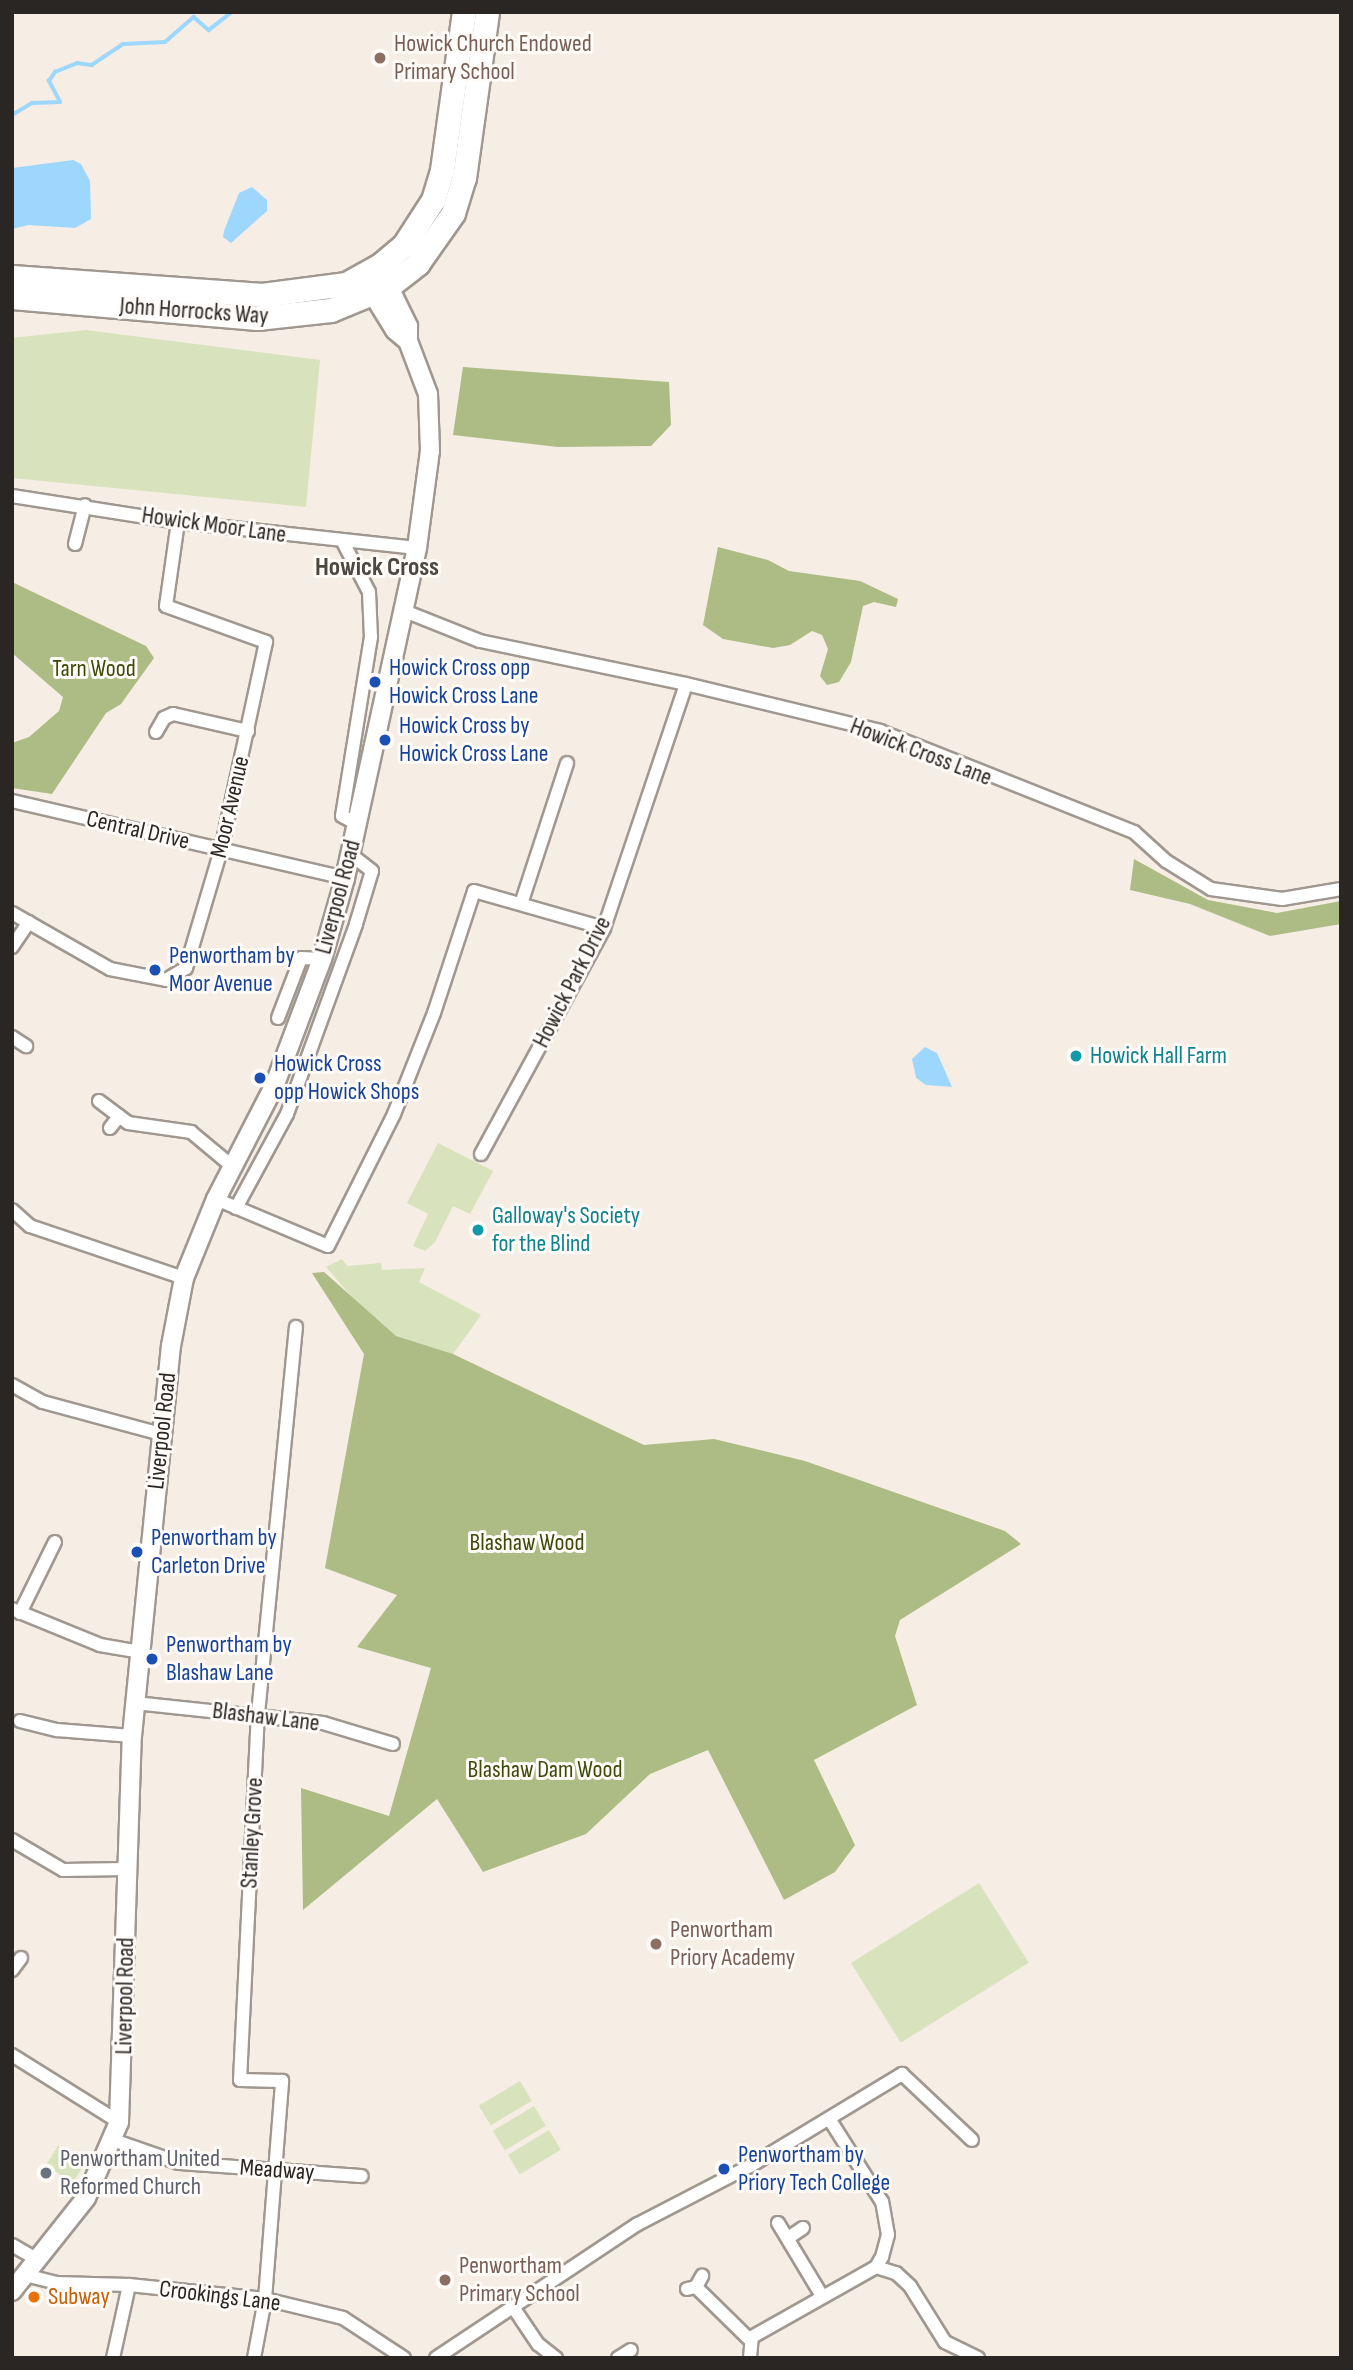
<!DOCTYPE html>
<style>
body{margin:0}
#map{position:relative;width:1353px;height:2370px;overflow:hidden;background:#f6ede5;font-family:"Sofia Sans Condensed",sans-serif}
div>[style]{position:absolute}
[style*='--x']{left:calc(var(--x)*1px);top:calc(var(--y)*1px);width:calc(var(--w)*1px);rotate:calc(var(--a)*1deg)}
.green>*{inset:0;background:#d8e3bd;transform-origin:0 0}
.forest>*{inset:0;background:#acbc84}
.water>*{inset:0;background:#9ed7fd}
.stream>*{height:3.5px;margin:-1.75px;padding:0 1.75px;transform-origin:1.75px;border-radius:1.75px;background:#9ed7fd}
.roads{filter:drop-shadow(2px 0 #a09890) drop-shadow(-2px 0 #a09890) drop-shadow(0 2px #a09890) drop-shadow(0 -2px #a09890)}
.street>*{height:12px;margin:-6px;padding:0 6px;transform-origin:6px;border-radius:6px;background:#fff}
.secondary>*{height:18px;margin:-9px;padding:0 9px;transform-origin:9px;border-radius:9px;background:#fff}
.highway>*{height:23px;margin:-11.5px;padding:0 11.5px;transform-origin:11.5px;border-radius:11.5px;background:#fff}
.dots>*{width:19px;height:19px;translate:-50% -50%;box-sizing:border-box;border:4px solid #fffbf8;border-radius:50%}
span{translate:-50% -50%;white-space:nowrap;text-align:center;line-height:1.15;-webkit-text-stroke:6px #fffbf8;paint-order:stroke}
.education-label{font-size:24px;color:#785e54}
.left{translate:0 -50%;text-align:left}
.street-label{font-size:24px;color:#292623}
.transit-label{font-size:24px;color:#164399}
.park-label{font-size:24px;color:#3d4a08}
.culture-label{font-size:24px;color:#0d838f}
.worship-label{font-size:24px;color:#5b616d}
.food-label{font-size:24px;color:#c56008}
.neighbourhood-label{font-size:26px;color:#4e4740;font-weight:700}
.frame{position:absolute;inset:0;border:14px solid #292623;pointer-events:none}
</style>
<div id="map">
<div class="green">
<div style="clip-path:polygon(86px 330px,320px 360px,306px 507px,12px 478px,12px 338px)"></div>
<div style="clip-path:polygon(438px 1143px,493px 1171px,470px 1214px,453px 1206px,435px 1242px,425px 1251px,413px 1246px,428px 1214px,407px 1203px)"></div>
<div style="clip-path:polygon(342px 1259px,347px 1266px,381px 1263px,382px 1270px,425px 1268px,419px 1282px,481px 1315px,453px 1354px,395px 1336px,363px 1310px,326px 1267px)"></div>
<div style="left:979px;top:1883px;width:94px;height:151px;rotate:58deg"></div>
<div style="left:520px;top:2081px;width:23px;height:48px;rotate:59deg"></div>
<div style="left:534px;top:2106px;width:23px;height:48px;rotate:59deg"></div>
<div style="left:549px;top:2130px;width:23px;height:48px;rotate:59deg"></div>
<div style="left:58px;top:2146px;width:32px;height:23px;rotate:32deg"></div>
</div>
<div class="forest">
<div style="clip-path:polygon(463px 367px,669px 382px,671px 425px,651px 446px,558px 447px,453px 435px)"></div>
<div style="clip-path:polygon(718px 547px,768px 560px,789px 571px,860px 581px,898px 599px,896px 607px,874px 602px,863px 606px,851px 662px,839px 682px,827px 685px,820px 676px,828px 649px,822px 635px,812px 631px,790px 645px,773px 648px,723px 639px,703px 625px)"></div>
<div style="clip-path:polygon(12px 582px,146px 646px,154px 658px,121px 704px,106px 713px,52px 794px,12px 788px,12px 743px,29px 737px,59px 711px,63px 697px,12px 653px)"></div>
<div style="clip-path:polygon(1134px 859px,1208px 900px,1277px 913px,1341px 901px,1341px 924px,1270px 936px,1190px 904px,1130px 890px)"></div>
<div style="clip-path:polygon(324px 1272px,396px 1336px,453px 1354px,644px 1445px,714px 1439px,805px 1461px,1005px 1531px,1021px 1544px,900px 1620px,895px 1636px,917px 1705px,814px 1760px,855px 1845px,835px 1872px,784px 1900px,708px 1750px,650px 1774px,586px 1834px,483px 1872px,437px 1799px,303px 1910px,301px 1788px,389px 1816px,431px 1668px,357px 1647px,397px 1595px,325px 1568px,364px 1354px,312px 1273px)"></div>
</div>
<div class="water">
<div style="clip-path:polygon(73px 160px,81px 164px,90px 181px,91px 219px,75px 228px,28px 225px,12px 229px,12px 168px)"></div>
<div style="clip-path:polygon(252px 187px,267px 200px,267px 211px,231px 243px,223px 237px,224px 231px,239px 193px)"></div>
<div style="clip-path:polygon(925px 1047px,937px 1053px,952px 1087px,926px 1085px,916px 1078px,912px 1059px)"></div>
</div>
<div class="stream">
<div style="--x:12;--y:115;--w:23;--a:-31"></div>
<div style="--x:32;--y:103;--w:28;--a:-2"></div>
<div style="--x:60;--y:102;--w:24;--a:-118"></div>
<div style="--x:49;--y:81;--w:11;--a:-56"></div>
<div style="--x:55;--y:72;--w:24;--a:-22"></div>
<div style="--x:77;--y:63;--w:15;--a:8"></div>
<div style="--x:92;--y:65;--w:37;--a:-34"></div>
<div style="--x:123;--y:44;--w:42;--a:-2.7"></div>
<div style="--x:165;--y:42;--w:38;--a:-41"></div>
<div style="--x:194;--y:17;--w:20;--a:41"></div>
<div style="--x:209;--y:30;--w:29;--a:-38"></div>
</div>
<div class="roads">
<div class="street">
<div style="--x:12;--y:496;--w:168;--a:8.9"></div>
<div style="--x:178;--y:522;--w:240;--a:6.2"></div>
<div style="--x:343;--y:542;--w:56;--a:62.5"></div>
<div style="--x:369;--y:592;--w:45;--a:87.5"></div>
<div style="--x:371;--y:637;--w:181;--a:99.2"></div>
<div style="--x:342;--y:816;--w:17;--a:28"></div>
<div style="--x:75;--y:544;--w:40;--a:-75.6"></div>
<div style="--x:402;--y:610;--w:84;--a:21.7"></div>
<div style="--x:480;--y:641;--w:210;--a:11.8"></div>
<div style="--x:686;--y:684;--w:200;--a:13.6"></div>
<div style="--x:880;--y:731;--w:273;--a:21.7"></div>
<div style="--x:1134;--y:832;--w:43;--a:42.2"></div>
<div style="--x:1166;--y:861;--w:53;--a:31.9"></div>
<div style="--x:1211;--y:889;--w:72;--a:8"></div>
<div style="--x:1282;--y:899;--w:60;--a:-9.6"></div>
<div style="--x:156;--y:732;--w:16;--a:-60"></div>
<div style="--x:164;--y:718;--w:10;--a:-24"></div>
<div style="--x:173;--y:714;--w:77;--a:12.8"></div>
<div style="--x:12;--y:801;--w:342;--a:13"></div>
<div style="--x:522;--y:901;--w:145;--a:-71.9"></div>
<div style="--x:12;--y:913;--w:113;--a:29.7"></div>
<div style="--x:110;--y:969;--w:57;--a:11.1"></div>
<div style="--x:166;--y:980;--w:23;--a:-31"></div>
<div style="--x:186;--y:968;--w:123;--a:-73.5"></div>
<div style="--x:221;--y:850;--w:213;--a:-77.8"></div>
<div style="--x:266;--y:642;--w:106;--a:-160.2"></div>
<div style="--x:166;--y:606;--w:85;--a:-81.9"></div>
<div style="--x:12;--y:947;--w:30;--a:-56"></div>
<div style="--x:278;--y:1018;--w:64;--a:-69"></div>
<div style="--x:301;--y:958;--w:21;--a:3"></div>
<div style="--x:12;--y:1037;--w:17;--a:33"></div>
<div style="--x:99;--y:1101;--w:36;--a:37"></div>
<div style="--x:128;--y:1123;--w:64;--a:8.1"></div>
<div style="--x:191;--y:1132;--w:55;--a:39.8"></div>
<div style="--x:110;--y:1128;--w:15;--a:-53"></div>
<div style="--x:481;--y:1154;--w:257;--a:-61.4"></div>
<div style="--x:604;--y:928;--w:257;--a:-71.4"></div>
<div style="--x:216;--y:1199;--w:121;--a:22.8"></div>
<div style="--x:328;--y:1246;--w:148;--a:-63.4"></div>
<div style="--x:394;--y:1114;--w:109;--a:-68.4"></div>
<div style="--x:434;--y:1013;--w:128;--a:-71.8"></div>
<div style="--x:474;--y:891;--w:135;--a:15.9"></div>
<div style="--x:236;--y:1208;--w:107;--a:-61.5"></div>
<div style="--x:287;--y:1114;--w:202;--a:-70"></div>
<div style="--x:356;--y:924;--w:55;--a:-73.2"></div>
<div style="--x:372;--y:871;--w:28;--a:-142"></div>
<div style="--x:12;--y:1210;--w:24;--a:42"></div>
<div style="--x:30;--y:1226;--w:163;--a:18.7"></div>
<div style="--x:12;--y:1385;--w:35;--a:29"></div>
<div style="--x:43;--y:1402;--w:122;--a:15.2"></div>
<div style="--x:12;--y:1609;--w:95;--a:22.2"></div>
<div style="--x:100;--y:1645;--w:42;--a:9.7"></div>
<div style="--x:20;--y:1613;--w:79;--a:-63.8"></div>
<div style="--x:135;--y:1703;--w:189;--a:6.1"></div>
<div style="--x:323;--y:1723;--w:73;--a:16.7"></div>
<div style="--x:20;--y:1721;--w:38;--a:14"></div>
<div style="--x:57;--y:1730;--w:75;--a:4.6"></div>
<div style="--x:12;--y:1840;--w:59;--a:30.5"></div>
<div style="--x:63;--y:1870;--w:63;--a:-0.9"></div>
<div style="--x:12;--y:1970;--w:15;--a:-53"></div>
<div style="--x:12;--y:2055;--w:126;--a:32.1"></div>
<div style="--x:113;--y:2140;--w:70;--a:19.2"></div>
<div style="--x:179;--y:2163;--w:183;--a:4.1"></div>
<div style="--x:778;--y:2223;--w:85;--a:58.9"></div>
<div style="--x:788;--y:2238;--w:18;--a:-34"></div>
<div style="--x:12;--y:2245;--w:30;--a:30"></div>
<div style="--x:876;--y:2267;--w:21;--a:17"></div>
<div style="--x:896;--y:2273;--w:19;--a:43"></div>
<div style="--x:910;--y:2286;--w:66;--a:58"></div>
<div style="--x:945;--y:2342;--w:37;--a:26"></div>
<div style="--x:25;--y:2275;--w:32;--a:14"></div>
<div style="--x:56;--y:2283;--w:73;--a:1.6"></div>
<div style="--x:129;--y:2285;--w:137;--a:5.9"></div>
<div style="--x:265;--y:2299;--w:80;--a:13.7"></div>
<div style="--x:343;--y:2318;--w:73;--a:33.3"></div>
<div style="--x:696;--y:2287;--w:76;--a:44.5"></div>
<div style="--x:687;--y:2289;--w:9;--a:-13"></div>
<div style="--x:696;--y:2287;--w:13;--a:-61"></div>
<div style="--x:513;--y:2307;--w:45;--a:56"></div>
<div style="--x:538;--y:2344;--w:23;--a:38"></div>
<div style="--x:113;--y:2358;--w:75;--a:-77.6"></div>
<div style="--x:254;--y:2358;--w:60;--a:-79.4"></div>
<div style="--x:265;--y:2299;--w:219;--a:-85.5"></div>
<div style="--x:282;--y:2081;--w:42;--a:-178.6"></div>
<div style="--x:240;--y:2080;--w:366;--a:-87.2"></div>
<div style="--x:258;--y:1714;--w:389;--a:-84.4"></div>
<div style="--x:436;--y:2358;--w:242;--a:-33.6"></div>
<div style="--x:638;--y:2224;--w:126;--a:-27.4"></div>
<div style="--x:750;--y:2166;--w:178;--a:-31.2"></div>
<div style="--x:902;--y:2074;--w:96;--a:43.3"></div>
<div style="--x:618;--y:2358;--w:15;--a:-32"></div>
<div style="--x:750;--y:2358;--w:21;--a:-85"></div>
<div style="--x:752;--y:2337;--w:142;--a:-29.4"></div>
<div style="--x:876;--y:2267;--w:12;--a:-59"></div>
<div style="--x:882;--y:2257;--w:23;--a:-75"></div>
<div style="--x:888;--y:2235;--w:34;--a:-100"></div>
<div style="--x:882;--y:2202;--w:97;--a:-122.4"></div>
</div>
<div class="secondary">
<div style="--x:384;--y:277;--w:55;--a:63.9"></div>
<div style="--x:408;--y:326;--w:15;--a:90"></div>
<div style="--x:12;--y:2291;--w:119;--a:-51.5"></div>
<div style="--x:86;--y:2198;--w:83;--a:-66.5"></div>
<div style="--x:119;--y:2122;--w:386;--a:-88.1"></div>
<div style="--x:132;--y:1736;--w:392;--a:-84.3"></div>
<div style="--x:171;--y:1346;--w:69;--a:-79.2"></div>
<div style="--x:184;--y:1278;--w:85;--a:-67.9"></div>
<div style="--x:216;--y:1199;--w:129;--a:-62.8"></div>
<div style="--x:275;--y:1084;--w:134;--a:-69.4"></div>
<div style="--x:322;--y:959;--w:84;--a:-74.1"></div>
<div style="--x:345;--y:878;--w:338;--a:-77.7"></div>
<div style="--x:417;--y:548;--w:98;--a:-82.4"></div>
<div style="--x:430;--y:451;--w:57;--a:-92"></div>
<div style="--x:428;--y:394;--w:57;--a:-110.7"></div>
<div style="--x:408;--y:341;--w:17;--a:-140"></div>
<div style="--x:395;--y:330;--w:55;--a:-121.7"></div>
</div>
<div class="highway">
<div style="--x:12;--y:277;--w:251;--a:4.1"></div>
<div style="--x:262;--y:295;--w:85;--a:-7.5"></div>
<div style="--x:346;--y:284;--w:38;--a:-29"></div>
<div style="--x:379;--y:266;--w:33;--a:-40"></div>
<div style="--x:404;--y:245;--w:54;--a:-57.2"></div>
<div style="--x:433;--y:200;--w:31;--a:-73"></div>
<div style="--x:442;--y:170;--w:160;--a:-82.1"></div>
<div style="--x:12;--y:297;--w:246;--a:4.9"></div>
<div style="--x:257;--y:318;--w:74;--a:-6.2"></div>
<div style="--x:331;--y:310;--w:63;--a:-22.5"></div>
<div style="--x:389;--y:286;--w:37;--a:-38"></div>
<div style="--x:418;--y:263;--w:61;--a:-55"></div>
<div style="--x:453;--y:213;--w:37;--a:-73"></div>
<div style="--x:464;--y:178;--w:168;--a:-82.1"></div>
</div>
</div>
<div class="dots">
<div style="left:380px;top:58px;background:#8d6e63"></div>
<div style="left:375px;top:682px;background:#1a4fb4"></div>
<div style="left:385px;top:740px;background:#1a4fb4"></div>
<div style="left:155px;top:970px;background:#1a4fb4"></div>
<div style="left:1076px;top:1056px;background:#0f9aa8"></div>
<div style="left:260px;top:1078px;background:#1a4fb4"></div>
<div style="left:478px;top:1230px;background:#0f9aa8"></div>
<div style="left:137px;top:1552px;background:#1a4fb4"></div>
<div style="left:152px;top:1659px;background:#1a4fb4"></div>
<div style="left:656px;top:1944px;background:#8d6e63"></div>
<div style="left:724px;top:2169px;background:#1a4fb4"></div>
<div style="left:46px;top:2173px;background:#6b7280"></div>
<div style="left:445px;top:2280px;background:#8d6e63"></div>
<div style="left:34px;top:2297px;background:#e8710a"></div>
</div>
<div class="education-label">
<span class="left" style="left:394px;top:58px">Howick Church Endowed<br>Primary School</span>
<span class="left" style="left:670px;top:1944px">Penwortham<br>Priory Academy</span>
<span class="left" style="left:459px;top:2280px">Penwortham<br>Primary School</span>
</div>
<div class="street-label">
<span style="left:194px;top:311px;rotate:4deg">John Horrocks Way</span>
<span style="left:214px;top:525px;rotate:8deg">Howick Moor Lane</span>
<span style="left:921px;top:752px;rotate:21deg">Howick Cross Lane</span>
<span style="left:230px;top:807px;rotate:-77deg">Moor Avenue</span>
<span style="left:138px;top:830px;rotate:13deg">Central Drive</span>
<span style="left:338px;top:897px;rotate:-75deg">Liverpool Road</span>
<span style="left:572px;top:982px;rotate:-63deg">Howick Park Drive</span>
<span style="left:162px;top:1431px;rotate:-84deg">Liverpool Road</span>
<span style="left:266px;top:1717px;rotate:7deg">Blashaw Lane</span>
<span style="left:252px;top:1833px;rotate:-87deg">Stanley Grove</span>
<span style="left:125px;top:1996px;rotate:-89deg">Liverpool Road</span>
<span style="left:277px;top:2170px;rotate:4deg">Meadway</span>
<span style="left:220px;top:2296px;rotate:7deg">Crookings Lane</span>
</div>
<div class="transit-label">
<span class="left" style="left:389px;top:682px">Howick Cross opp<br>Howick Cross Lane</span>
<span class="left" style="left:399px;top:740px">Howick Cross by<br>Howick Cross Lane</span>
<span class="left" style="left:169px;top:970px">Penwortham by<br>Moor Avenue</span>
<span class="left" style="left:274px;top:1078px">Howick Cross<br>opp Howick Shops</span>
<span class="left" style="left:151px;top:1552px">Penwortham by<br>Carleton Drive</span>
<span class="left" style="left:166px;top:1659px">Penwortham by<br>Blashaw Lane</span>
<span class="left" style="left:738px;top:2169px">Penwortham by<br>Priory Tech College</span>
</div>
<div class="park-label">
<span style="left:94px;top:669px">Tarn Wood</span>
<span style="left:527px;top:1543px">Blashaw Wood</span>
<span style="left:545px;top:1770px">Blashaw Dam Wood</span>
</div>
<div class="culture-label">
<span class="left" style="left:1090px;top:1056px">Howick Hall Farm</span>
<span class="left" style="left:492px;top:1230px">Galloway's Society<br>for the Blind</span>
</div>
<div class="worship-label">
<span class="left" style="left:60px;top:2173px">Penwortham United<br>Reformed Church</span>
</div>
<div class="food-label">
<span class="left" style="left:48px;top:2297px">Subway</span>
</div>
<div class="neighbourhood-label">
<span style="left:377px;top:568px">Howick Cross</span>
</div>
<div class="frame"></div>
</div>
